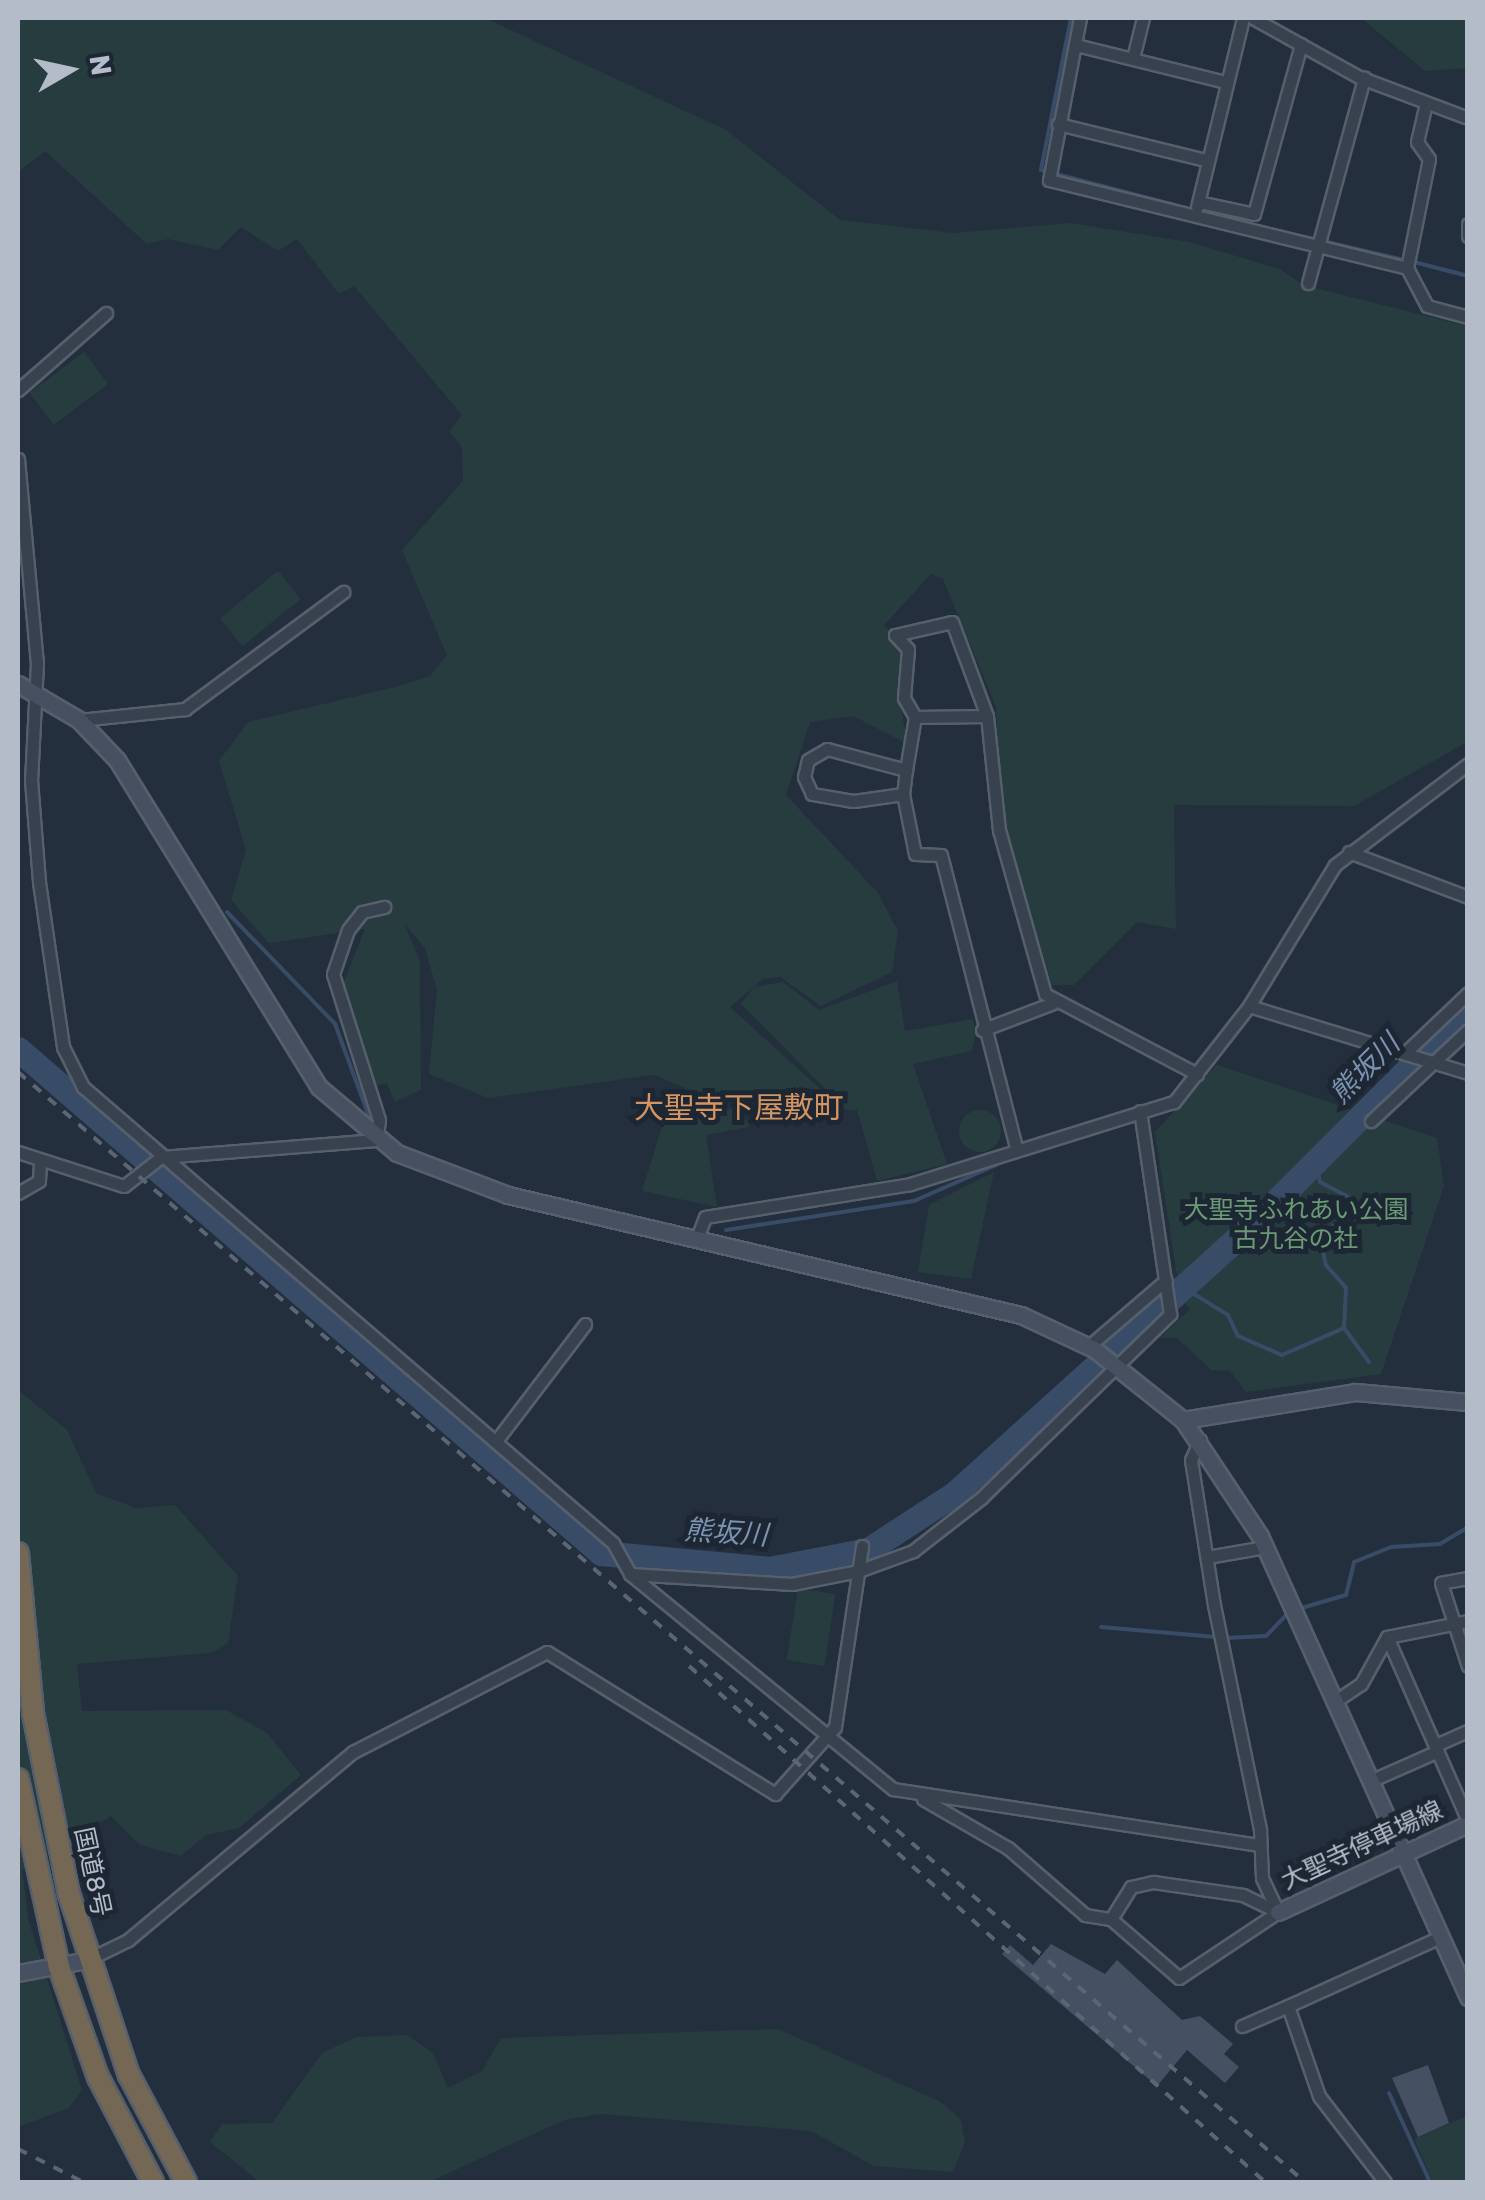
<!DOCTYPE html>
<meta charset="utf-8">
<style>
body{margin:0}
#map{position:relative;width:1485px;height:2200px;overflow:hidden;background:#242f3e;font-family:Rubik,"Noto Sans JP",sans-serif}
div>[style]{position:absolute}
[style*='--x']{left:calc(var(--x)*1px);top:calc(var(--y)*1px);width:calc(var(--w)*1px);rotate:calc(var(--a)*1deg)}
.green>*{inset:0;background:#263c3f;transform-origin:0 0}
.round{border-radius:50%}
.stream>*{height:4px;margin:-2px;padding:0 2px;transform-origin:2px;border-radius:2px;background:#394c67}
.river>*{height:25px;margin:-12.5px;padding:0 12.5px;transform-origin:12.5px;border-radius:12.5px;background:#394c67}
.building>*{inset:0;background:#455162}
.roads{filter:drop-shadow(2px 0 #565f6c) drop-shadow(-2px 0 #565f6c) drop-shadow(0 2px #565f6c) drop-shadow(0 -2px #565f6c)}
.street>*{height:11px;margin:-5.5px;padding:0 5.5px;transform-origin:5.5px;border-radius:5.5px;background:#38414e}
.secondary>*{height:15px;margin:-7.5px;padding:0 7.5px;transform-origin:7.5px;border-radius:7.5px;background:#465061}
.highway>*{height:20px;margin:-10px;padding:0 10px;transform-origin:10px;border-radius:10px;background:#746855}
.rail>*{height:4px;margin-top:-2px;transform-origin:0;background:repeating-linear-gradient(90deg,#5a6575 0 10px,transparent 0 20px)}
span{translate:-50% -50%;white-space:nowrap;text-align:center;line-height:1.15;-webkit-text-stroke:10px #1d2633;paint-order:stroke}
.park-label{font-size:25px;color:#6b9a76}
.street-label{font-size:25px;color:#b4bcc9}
.water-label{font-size:28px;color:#7c92b1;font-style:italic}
.quarter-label{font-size:30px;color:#d59563}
.frame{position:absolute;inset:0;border:20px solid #b4bcc9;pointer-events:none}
.north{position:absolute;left:20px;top:20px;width:100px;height:100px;-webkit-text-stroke:8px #1d2633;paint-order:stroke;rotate:81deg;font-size:28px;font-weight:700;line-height:40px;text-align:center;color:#b4bcc9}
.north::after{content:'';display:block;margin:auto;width:35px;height:45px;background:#b4bcc9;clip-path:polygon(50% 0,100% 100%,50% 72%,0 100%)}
</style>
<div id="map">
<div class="green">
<div style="clip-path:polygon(18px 18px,485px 18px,726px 130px,840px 220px,954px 233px,1071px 223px,1189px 242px,1280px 269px,1303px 285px,1467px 326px,1467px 742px,1354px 806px,1174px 805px,1176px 929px,1137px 922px,1074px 985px,1052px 985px,1001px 814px,996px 707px,943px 579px,931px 574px,884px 625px,905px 649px,899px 700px,908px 744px,853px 716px,810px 722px,786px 795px,878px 893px,898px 931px,892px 972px,821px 1006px,780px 977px,763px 979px,730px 1007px,840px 1107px,756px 1120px,739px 1105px,702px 1095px,707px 1111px,738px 1108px,750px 1127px,706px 1135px,717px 1207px,642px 1191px,665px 1117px,681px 1123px,690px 1092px,701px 1095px,654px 1075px,488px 1098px,429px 1074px,437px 990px,425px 948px,404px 923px,420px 961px,421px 1090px,395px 1102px,387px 1083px,375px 1086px,341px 989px,365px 929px,269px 943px,231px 900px,246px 850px,219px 761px,248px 722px,399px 686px,430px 676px,447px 655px,402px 550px,463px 481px,462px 447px,449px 431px,462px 415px,354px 286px,339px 294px,297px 239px,278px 251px,241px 227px,218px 250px,168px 239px,147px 244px,45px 151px,18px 172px)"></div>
<div style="clip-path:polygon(1361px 18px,1467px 18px,1467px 68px,1425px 71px)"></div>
<div style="left:84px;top:352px;width:40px;height:68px;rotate:53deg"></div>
<div style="left:278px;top:571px;width:36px;height:75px;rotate:51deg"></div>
<div style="clip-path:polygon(897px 981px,905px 1031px,973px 1019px,976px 1032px,972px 1051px,913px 1064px,947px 1164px,877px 1181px,857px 1110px,846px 1110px,741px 1004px,754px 987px,783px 982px,819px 1010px)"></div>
<div style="clip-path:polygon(1217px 1065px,1437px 1138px,1444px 1186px,1381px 1374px,1246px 1392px,1230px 1371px,1211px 1370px,1177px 1338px,1160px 1338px,1190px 1309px,1180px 1296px,1155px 1132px)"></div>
<div class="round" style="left:959px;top:1110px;width:42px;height:42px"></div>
<div style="clip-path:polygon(994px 1172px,971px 1279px,918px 1272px,929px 1205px)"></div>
<div style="clip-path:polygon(18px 1390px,67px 1430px,96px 1493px,136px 1508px,175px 1505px,238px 1576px,228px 1643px,211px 1653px,77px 1664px,82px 1711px,226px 1710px,267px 1733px,301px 1775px,239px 1828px,206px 1835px,181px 1856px,140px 1845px,111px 1816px,22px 1871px,29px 1922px,82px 2090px,69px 2108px,18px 2127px)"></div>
<div style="left:798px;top:1588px;width:38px;height:73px;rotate:9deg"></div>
<div style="clip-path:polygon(778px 2029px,941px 2102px,961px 2120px,965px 2142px,953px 2172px,874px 2166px,811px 2131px,599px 2114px,564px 2120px,429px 2182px,260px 2182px,210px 2142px,222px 2124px,272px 2123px,322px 2053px,356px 2037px,407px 2035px,433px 2053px,448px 2088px,482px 2071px,501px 2038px)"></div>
<div style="clip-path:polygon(1467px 2116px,1467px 2182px,1433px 2182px,1414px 2139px)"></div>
</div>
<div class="stream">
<div style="--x:1071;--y:18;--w:155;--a:101.2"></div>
<div style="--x:1041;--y:170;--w:159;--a:14.6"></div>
<div style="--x:1258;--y:226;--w:150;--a:13.1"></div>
<div style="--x:1414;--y:262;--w:56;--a:14.5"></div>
<div style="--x:227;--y:912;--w:156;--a:46"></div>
<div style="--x:335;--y:1024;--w:101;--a:69.8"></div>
<div style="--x:1316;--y:1162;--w:20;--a:79"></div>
<div style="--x:1320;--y:1182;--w:38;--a:28"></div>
<div style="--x:1354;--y:1200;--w:53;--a:128.2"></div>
<div style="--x:1321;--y:1242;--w:24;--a:78"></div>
<div style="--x:1326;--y:1265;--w:30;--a:49"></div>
<div style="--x:1346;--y:1288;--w:40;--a:92.9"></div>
<div style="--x:1286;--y:1192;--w:15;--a:42"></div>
<div style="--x:1297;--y:1202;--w:20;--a:96"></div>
<div style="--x:1261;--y:1216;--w:35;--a:10"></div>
<div style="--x:1295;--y:1222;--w:33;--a:38"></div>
<div style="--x:726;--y:1230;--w:190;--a:-8.8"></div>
<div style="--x:914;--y:1201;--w:92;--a:-23.8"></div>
<div style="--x:1181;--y:1286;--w:55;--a:31.7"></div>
<div style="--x:1228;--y:1315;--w:23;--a:65"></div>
<div style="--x:1238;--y:1336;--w:48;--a:23.4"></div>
<div style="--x:1282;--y:1355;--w:68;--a:-23.5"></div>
<div style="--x:1344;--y:1328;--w:42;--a:53.7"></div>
<div style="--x:1298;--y:1609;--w:50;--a:-16.3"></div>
<div style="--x:1346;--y:1595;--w:34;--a:-76"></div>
<div style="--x:1354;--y:1562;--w:40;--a:-22"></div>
<div style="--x:1391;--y:1547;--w:49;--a:-3.5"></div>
<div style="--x:1440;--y:1544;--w:33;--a:-31"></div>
<div style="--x:1101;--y:1627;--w:115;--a:5"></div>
<div style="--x:1226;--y:1638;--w:40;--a:-2.9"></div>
<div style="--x:1266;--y:1636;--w:33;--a:-46"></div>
<div style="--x:1389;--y:2093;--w:98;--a:65.3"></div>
</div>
<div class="river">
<div style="--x:18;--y:1049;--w:771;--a:40.84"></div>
<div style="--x:601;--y:1553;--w:169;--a:5.4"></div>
<div style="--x:769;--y:1569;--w:101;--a:-10.9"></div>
<div style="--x:868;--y:1550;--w:103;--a:-33.1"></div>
<div style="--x:954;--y:1494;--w:404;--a:-42.1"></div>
<div style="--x:1254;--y:1223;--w:303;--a:-45"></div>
</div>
<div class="building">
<div style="clip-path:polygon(1051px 1944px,1105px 1974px,1117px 1960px,1182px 2020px,1200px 2016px,1233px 2044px,1224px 2054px,1239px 2067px,1225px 2083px,1187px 2050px,1157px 2086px,1002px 1954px,1010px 1945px,1033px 1965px)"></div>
<div style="clip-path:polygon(1428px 2065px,1449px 2123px,1418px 2137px,1392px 2078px)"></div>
</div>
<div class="roads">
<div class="street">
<div style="--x:1080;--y:18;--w:165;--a:100.8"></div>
<div style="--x:1049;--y:180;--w:369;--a:13.8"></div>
<div style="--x:1407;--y:268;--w:43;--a:62.2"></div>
<div style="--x:1427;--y:306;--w:42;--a:15"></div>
<div style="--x:1253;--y:18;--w:121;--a:29.1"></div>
<div style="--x:1359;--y:77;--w:116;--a:20.6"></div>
<div style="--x:1076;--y:45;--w:154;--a:13.9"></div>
<div style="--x:1133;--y:58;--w:41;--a:-76"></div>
<div style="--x:1058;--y:124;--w:152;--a:13.7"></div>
<div style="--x:1199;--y:202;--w:56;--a:12.3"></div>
<div style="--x:1254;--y:214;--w:176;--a:-74.5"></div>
<div style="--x:1197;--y:207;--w:195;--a:-76.3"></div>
<div style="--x:1468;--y:224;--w:12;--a:90"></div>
<div style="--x:1407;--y:268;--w:111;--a:-78.6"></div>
<div style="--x:1429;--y:159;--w:21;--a:-125"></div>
<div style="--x:1417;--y:142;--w:39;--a:-77"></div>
<div style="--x:1308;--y:283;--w:213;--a:-74.7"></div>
<div style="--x:18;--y:390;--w:117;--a:-41.2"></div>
<div style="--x:18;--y:459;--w:205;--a:84.7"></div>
<div style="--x:37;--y:663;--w:117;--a:92.9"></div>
<div style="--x:31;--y:780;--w:102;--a:85.5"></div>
<div style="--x:39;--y:882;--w:167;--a:81.7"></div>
<div style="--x:63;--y:1047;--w:45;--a:63.4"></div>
<div style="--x:83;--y:1087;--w:699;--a:40.71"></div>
<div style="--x:613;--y:1543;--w:35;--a:61"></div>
<div style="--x:630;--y:1574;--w:340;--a:39.3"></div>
<div style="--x:893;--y:1789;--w:371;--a:8.7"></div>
<div style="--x:987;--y:716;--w:72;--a:179.2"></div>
<div style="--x:915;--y:717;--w:22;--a:-120"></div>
<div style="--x:904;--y:698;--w:49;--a:-85.3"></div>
<div style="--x:908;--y:649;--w:19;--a:-133"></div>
<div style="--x:895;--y:635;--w:58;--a:-12.8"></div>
<div style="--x:952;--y:622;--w:100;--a:69.6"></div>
<div style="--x:987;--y:716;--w:115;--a:84"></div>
<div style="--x:999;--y:830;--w:170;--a:74.3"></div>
<div style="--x:1045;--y:994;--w:172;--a:27.8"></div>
<div style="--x:79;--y:720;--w:107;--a:-5.9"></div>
<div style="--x:185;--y:709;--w:197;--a:-36.5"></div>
<div style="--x:906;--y:770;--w:24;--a:97"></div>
<div style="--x:903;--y:794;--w:50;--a:172"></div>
<div style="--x:853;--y:801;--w:42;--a:-170.3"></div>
<div style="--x:812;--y:794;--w:19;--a:-115"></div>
<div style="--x:804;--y:777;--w:17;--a:-77"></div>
<div style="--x:808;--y:760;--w:22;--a:-30"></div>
<div style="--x:827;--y:749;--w:82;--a:14.9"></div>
<div style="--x:906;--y:770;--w:54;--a:-80.4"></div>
<div style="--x:903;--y:794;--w:61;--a:78.7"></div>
<div style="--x:915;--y:854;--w:26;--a:2"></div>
<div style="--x:941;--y:855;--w:301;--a:75.6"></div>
<div style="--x:1349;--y:852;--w:127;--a:20.7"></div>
<div style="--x:1249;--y:1006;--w:229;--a:17"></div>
<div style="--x:982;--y:1030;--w:76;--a:-20.8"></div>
<div style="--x:1405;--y:1053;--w:87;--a:-43.6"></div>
<div style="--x:1371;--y:1121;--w:133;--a:-43.2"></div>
<div style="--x:18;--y:1152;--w:111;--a:17.8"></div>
<div style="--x:124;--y:1186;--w:47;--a:-38.1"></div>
<div style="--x:161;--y:1157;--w:216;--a:-4.5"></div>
<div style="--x:376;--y:1140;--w:20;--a:-81"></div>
<div style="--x:379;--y:1120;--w:153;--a:-107.5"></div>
<div style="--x:333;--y:974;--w:46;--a:-71.2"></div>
<div style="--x:348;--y:930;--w:23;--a:-52"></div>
<div style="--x:362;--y:912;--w:23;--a:-13"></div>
<div style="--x:18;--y:1193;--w:24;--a:-30"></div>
<div style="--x:39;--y:1181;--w:21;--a:-87"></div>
<div style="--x:697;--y:1238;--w:22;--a:-69"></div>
<div style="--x:705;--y:1217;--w:208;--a:-9.1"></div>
<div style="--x:910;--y:1184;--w:276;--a:-17.3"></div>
<div style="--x:1174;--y:1102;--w:122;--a:-52"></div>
<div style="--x:1249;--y:1006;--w:165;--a:-58.6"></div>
<div style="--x:1335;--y:865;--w:167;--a:-37.2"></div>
<div style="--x:1089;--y:1346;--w:101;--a:-40.6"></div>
<div style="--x:1200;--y:1440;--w:22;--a:114"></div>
<div style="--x:1191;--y:1460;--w:147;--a:81"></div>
<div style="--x:1214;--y:1605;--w:230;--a:78.4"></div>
<div style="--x:1260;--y:1830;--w:48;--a:87.6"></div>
<div style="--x:1262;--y:1878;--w:38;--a:65"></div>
<div style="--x:496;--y:1441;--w:147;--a:-52.7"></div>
<div style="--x:1207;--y:1557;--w:59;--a:-9.8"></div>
<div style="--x:630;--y:1574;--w:162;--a:3.5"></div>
<div style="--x:792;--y:1584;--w:67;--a:-11.1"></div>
<div style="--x:858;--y:1571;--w:59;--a:-20"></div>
<div style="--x:913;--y:1551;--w:86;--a:-37.9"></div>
<div style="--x:981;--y:1498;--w:264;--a:-44.2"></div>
<div style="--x:1170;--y:1314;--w:205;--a:-98.4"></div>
<div style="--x:1468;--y:1578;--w:27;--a:170"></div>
<div style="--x:1441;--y:1583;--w:87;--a:72"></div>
<div style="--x:1387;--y:1637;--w:83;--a:-11.2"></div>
<div style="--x:1334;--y:1702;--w:32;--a:-34"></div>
<div style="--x:1361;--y:1684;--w:54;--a:-61"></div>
<div style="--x:1387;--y:1637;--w:201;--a:66.2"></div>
<div style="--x:1436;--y:1745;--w:35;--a:-24"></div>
<div style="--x:1370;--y:1781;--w:74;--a:-23.8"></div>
<div style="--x:923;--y:1799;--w:98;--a:30"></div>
<div style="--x:1008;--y:1848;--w:102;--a:41"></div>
<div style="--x:1085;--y:1915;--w:26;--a:9"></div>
<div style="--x:1153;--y:1882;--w:91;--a:8.2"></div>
<div style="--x:1243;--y:1895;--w:39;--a:26"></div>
<div style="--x:1278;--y:1912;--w:119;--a:146.3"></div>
<div style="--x:1179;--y:1978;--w:90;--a:-139.1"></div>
<div style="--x:1111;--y:1919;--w:38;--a:-58"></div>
<div style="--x:1131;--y:1887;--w:23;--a:-13"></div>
<div style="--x:87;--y:1960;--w:46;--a:-26"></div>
<div style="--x:128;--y:1940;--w:293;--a:-39.9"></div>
<div style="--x:353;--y:1752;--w:218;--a:-27.3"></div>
<div style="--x:547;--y:1652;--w:269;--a:31.9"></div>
<div style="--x:775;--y:1794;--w:90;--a:-48.2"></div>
<div style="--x:835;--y:1727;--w:183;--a:-81.5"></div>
<div style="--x:1242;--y:2026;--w:50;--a:-23.5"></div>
<div style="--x:1385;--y:2182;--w:108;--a:-127.5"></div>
<div style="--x:1319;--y:2096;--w:95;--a:-109"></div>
<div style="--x:1288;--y:2006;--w:167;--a:-24.4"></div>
</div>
<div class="secondary">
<div style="--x:18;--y:684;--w:71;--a:30.5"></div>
<div style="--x:79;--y:720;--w:55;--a:46.5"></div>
<div style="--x:117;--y:760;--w:384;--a:58.3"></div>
<div style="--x:319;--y:1087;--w:102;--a:40.2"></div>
<div style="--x:397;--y:1153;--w:119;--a:20.7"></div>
<div style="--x:508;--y:1195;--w:527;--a:13.17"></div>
<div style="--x:1021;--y:1315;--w:81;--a:25"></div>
<div style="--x:1094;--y:1349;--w:114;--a:38.6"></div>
<div style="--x:1183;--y:1420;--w:139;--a:56.4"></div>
<div style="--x:1260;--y:1536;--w:506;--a:65.72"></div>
<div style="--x:1183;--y:1420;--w:174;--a:-9.2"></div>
<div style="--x:1355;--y:1392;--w:113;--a:5.1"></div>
<div style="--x:1278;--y:1912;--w:209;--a:-24.9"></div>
<div style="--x:18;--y:1973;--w:70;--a:-10.7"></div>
</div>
<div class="highway">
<div style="--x:18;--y:1553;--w:161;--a:84.6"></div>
<div style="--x:33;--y:1713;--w:185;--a:78.8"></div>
<div style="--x:69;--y:1894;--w:191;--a:71.7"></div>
<div style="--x:129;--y:2075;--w:121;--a:62"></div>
<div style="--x:18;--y:1779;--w:192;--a:77.7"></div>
<div style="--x:59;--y:1967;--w:117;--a:70.5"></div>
<div style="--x:98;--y:2077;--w:119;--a:62.4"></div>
</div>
</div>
<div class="rail">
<div style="--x:18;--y:1072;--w:1700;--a:40.78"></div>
<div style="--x:689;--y:1666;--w:773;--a:41.86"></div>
<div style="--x:18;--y:2149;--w:73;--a:26.9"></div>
</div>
<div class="park-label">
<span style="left:1296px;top:1225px">大聖寺ふれあい公園<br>古九谷の社</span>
</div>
<div class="street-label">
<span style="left:1362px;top:1846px;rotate:-25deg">大聖寺停車場線</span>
<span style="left:92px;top:1872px;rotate:78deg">国道8号</span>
</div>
<div class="water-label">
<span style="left:1365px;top:1069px;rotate:-45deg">熊坂川</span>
<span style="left:726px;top:1533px;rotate:4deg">熊坂川</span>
</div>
<div class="quarter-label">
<span style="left:739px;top:1108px">大聖寺下屋敷町</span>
</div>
<div class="frame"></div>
<div class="north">N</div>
</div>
